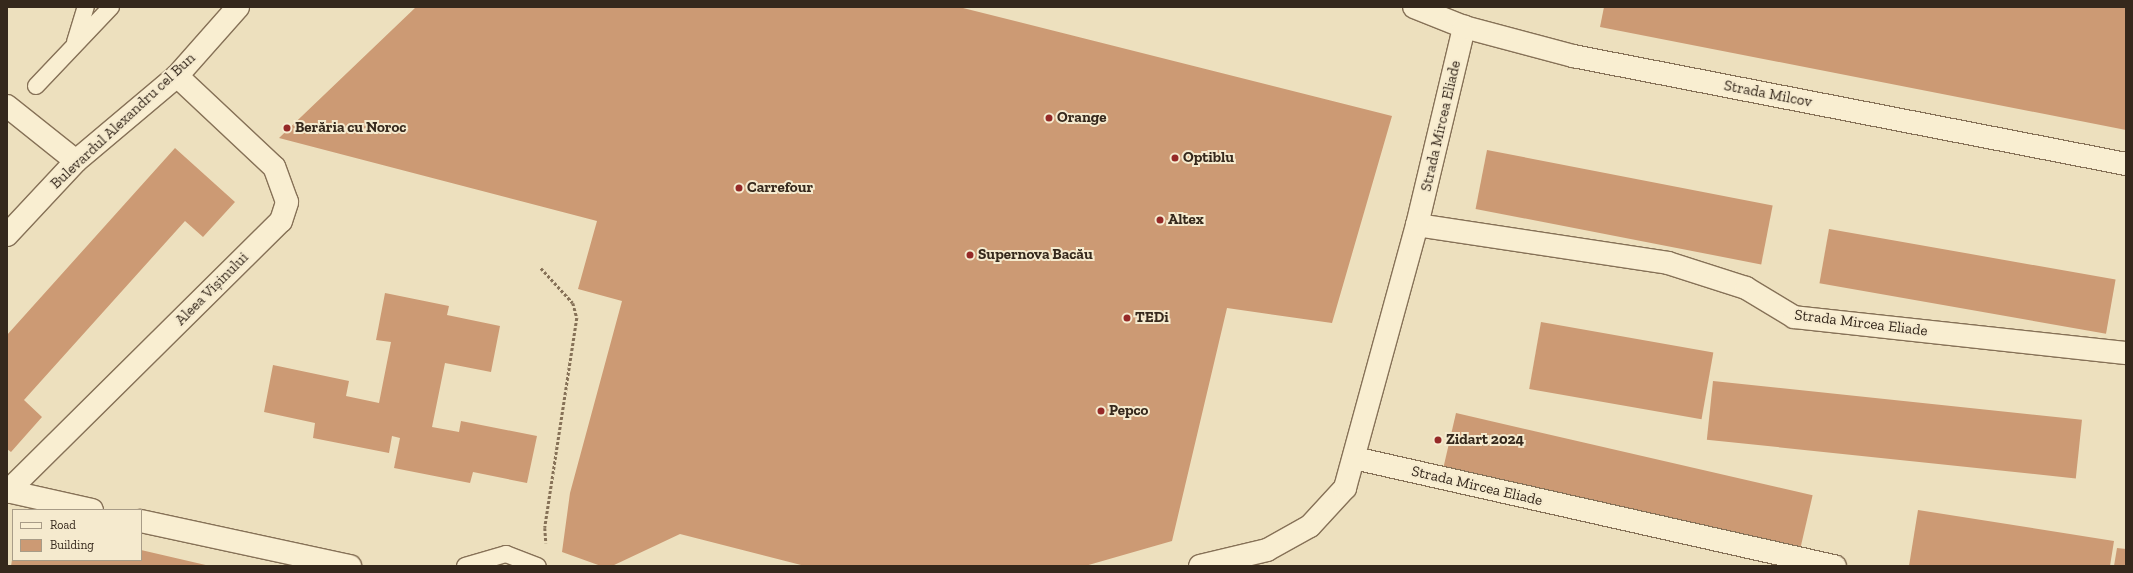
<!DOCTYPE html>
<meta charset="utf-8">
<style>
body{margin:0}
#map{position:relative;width:2133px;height:573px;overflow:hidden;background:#ede0be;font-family:"Zilla Slab",serif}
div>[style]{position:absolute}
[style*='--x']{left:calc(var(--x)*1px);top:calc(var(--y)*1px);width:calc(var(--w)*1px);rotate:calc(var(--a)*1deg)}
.building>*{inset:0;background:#cc9a74;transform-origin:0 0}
.path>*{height:2.5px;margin-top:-1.25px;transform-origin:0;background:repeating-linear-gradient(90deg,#867157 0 3px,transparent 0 5px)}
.roads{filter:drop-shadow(1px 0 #867157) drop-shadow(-1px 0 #867157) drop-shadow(0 1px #867157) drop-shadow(0 -1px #867157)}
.lane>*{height:16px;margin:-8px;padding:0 8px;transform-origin:8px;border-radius:8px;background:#f9eed1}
.street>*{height:22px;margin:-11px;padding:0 11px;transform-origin:11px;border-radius:11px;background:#f9eed1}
.secondary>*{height:22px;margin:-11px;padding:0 11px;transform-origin:11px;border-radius:11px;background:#f9eed1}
.dots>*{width:11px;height:11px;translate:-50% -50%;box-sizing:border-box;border:2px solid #f5eace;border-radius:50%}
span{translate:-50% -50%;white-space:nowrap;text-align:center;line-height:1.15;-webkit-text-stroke:4px #f5eace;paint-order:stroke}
.street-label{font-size:15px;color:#35281c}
.poi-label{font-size:15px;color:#35281c;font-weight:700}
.left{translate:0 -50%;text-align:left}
.frame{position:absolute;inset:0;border:8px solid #35281c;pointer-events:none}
.legend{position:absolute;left:12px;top:509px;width:130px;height:52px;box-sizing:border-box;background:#f5eace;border:1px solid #a89c87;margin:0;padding:5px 7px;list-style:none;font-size:12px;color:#35281c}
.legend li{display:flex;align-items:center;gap:8px;height:20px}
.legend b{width:20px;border:1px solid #a89c87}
</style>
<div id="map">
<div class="building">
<div style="clip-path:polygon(416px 7px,959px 7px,1392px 116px,1332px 323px,1227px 308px,1172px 541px,1085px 566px,805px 566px,680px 534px,612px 566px,601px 566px,562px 552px,570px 493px,622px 301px,578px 289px,597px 221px,279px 138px)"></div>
<div style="clip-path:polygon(1604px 7px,2126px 7px,2126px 130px,1600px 27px)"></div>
<div style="clip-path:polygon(175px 148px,235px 202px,203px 237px,185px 221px,24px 400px,42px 417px,11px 452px,7px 449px,7px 335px)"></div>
<div style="left:1487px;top:150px;width:291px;height:60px;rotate:11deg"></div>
<div style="left:1829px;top:229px;width:291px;height:55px;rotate:10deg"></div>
<div style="clip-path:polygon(385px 293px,449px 306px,447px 315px,500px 326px,491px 372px,445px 363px,432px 427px,459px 432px,461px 421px,537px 436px,527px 483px,473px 472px,470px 483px,394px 468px,400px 438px,392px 436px,389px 453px,313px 438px,315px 423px,264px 412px,273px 365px,349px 381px,346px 396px,379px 403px,391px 342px,376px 340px)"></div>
<div style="left:1541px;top:322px;width:175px;height:68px;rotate:10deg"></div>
<div style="left:1713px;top:381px;width:371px;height:59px;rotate:6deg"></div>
<div style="left:1456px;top:413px;width:366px;height:59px;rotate:13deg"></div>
<div style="clip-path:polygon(1918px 510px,2114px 541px,2110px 566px,1909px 566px)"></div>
<div style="clip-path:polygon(2117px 548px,2126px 549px,2126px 566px,2114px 566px)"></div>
<div style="clip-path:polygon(141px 550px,210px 566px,11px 566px,12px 560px,141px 560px)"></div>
</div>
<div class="path">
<div style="--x:541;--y:268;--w:47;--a:47.6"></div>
<div style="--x:573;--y:303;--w:16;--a:75"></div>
<div style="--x:577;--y:318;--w:212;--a:98.7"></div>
<div style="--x:545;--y:528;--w:15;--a:86"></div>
</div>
<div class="roads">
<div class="lane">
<div style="--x:75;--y:42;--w:37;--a:-73"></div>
<div style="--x:36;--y:86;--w:109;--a:-46.5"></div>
<div style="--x:465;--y:566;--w:43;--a:-16.3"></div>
<div style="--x:506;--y:554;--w:34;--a:21"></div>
</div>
<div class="street">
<div style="--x:7;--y:106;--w:88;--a:38.6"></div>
<div style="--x:1417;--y:225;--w:254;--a:8.6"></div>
<div style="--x:1668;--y:263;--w:82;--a:17.8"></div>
<div style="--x:1746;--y:288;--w:56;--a:31.1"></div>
<div style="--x:1794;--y:317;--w:334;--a:6.2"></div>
<div style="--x:1354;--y:458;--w:493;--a:12.7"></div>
<div style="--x:7;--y:491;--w:87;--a:12.6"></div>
<div style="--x:7;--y:492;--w:385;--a:-44.7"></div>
<div style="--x:281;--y:221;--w:20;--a:-72"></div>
<div style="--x:287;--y:202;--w:37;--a:-110"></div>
<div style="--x:274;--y:167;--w:133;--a:-136.8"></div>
<div style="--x:141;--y:521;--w:214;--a:12.2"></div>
<div style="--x:1200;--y:566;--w:69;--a:-13.4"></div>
<div style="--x:1267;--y:550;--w:49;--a:-29.2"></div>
<div style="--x:1310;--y:526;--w:52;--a:-47.4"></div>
<div style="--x:1345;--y:488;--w:273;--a:-74.7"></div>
<div style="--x:1417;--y:225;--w:204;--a:-76.6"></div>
</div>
<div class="secondary">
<div style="--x:1414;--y:7;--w:54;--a:21.8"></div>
<div style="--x:1464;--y:27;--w:113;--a:14.9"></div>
<div style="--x:1573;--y:56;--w:563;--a:11.05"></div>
<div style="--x:7;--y:235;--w:101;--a:-47"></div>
<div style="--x:76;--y:161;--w:132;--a:-40.1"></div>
<div style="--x:177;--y:76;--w:92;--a:-48.5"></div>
</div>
</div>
<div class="dots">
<div style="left:1049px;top:118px;background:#952927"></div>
<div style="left:287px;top:128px;background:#952927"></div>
<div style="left:1175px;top:158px;background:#952927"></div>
<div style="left:739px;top:188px;background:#952927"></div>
<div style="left:1160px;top:220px;background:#952927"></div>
<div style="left:970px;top:255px;background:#952927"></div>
<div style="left:1127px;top:318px;background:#952927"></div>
<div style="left:1101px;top:411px;background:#952927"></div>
<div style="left:1438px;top:440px;background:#952927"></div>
</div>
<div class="street-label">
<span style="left:1768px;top:94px;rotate:11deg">Strada Milcov</span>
<span style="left:123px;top:121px;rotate:-43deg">Bulevardul Alexandru cel Bun</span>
<span style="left:1441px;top:126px;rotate:-77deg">Strada Mircea Eliade</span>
<span style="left:212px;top:289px;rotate:-45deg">Aleea Vișinului</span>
<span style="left:1861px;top:323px;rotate:7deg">Strada Mircea Eliade</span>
<span style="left:1477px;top:486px;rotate:13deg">Strada Mircea Eliade</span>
</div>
<div class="poi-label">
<span class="left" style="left:1057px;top:118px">Orange</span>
<span class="left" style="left:295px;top:128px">Berăria cu Noroc</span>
<span class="left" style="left:1183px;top:158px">Optiblu</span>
<span class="left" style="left:747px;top:188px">Carrefour</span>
<span class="left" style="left:1168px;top:220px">Altex</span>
<span class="left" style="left:978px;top:255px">Supernova Bacău</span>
<span class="left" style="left:1135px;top:318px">TEDi</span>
<span class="left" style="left:1109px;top:411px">Pepco</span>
<span class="left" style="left:1446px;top:440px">Zidart 2024</span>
</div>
<div class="frame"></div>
<ul class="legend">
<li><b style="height:5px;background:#f9eed1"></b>Road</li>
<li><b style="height:11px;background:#cc9a74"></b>Building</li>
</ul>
</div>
